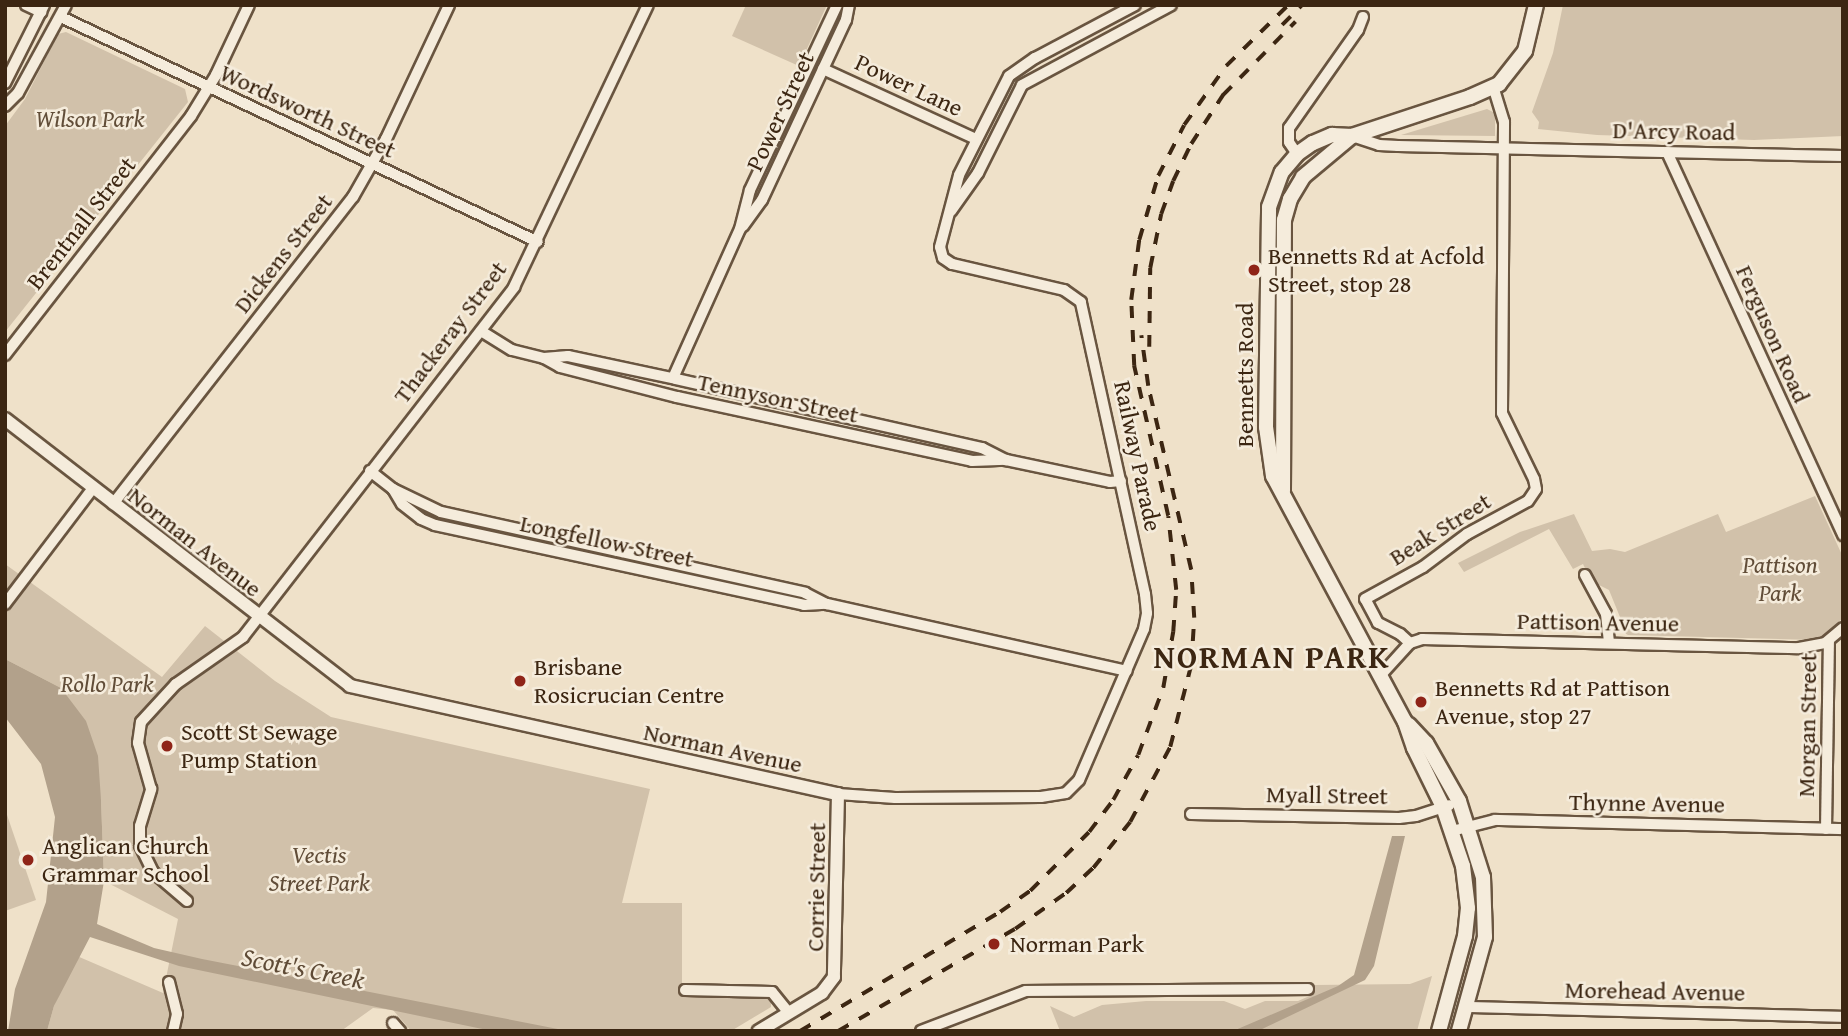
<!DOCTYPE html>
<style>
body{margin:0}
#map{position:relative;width:1848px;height:1036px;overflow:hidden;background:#efe1c9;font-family:"Gentium Book Plus",serif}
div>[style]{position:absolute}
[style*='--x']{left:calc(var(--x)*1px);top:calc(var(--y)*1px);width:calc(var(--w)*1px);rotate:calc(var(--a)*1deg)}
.green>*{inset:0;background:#d1c1aa}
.water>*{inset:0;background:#b2a18b}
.roads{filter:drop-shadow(2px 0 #695540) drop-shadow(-2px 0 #695540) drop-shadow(0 2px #695540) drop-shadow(0 -2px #695540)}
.minor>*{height:10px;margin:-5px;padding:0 5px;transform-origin:5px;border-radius:5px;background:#f5ecdc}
.tertiary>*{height:12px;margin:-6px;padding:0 6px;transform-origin:6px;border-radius:6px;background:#f5ecdc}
.secondary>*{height:14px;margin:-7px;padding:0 7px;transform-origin:7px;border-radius:7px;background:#f5ecdc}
.rail>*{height:3.5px;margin-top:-1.75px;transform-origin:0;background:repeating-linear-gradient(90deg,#3c2612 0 12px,transparent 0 24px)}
.dots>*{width:19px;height:19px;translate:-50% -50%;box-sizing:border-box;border:4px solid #f5ecdc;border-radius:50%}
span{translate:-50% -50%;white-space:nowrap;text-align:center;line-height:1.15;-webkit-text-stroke:5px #f5ecdc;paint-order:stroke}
.street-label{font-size:24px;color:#3c2612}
.park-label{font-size:24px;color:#614d38;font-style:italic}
.poi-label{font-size:24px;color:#3c2612}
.left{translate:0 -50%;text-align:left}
.water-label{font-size:26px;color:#5f4b36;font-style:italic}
.district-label{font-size:32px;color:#3c2612;font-weight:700;letter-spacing:2px}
.frame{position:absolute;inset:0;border:7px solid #3c2612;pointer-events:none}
</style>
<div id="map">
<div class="green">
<div style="clip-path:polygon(746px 5px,827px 5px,799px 66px,732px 36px)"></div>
<div style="clip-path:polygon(1563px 5px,1843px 5px,1843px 136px,1754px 140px,1597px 135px,1538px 129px,1539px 122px,1532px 112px,1553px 53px)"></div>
<div style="clip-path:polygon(66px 32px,185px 89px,188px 102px,5px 332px,5px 126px,25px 99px,58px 34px)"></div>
<div style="clip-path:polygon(1487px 109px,1495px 113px,1495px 136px,1401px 135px)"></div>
<div style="clip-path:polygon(1815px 496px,1843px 557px,1843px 618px,1824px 635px,1813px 640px,1628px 635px,1623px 632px,1622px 622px,1609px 590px,1591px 581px,1583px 564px,1573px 569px,1549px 529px,1464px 572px,1458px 563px,1520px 532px,1574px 514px,1592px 551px,1610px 549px,1625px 552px,1718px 514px,1726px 532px)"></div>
<div style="clip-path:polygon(5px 564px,162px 677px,205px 626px,275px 681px,331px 717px,650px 789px,622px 903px,682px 903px,682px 997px,764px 997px,771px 1001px,771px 1007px,731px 1031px,411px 1031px,393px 1010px,373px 1008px,341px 1031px,47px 1031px,54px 1006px,77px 956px,163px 993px,178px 919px,104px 881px,101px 800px,61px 688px,5px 659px)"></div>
<div style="clip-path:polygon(5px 809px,36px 900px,5px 911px)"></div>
<div style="clip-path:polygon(1432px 976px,1417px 1031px,1060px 1031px,1050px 1006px,1074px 1017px,1102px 1005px,1146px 1001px,1224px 1001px,1245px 1009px,1265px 1001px,1298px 1001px,1314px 994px,1314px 985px,1410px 984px)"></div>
</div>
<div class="water">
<div style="clip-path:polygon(5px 659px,61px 688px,86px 721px,98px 756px,101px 800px,104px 881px,97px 924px,154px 948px,202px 959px,568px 1031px,492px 1031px,179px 966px,90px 937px,54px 1006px,47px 1031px,8px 1031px,15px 989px,46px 902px,55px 817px,41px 764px,5px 717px)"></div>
<div style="clip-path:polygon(1392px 836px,1405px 836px,1374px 966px,1365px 980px,1258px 1031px,1233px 1031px,1338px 986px,1354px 975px)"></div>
</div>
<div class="roads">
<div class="minor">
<div style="--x:26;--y:5;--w:17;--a:25"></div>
<div style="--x:61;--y:17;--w:527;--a:25.25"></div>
<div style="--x:823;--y:69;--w:168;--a:24.6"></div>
<div style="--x:5;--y:83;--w:87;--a:-63.4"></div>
<div style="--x:5;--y:106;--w:18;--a:-45"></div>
<div style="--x:18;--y:93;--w:100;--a:-61.4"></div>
<div style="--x:1352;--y:136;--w:28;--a:18"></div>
<div style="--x:1379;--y:145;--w:19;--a:3"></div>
<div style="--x:1398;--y:146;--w:445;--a:1.3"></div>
<div style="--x:1667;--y:152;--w:422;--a:65.3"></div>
<div style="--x:1297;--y:154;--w:14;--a:-124"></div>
<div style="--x:1289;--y:142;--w:14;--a:-90"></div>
<div style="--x:1289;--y:128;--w:120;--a:-54.9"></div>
<div style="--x:1358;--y:30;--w:14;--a:-69"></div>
<div style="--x:951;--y:211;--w:47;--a:-54.6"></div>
<div style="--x:978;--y:173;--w:98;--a:-63.4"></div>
<div style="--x:1022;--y:85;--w:169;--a:-28.2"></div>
<div style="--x:743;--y:226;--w:32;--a:-54"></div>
<div style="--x:762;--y:200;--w:199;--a:-65"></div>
<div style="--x:846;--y:20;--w:15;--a:-79"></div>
<div style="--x:481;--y:331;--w:36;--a:32"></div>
<div style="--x:512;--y:350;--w:33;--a:14"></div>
<div style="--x:544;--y:358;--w:18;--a:29"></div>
<div style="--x:560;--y:367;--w:121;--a:14.4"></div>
<div style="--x:677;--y:397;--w:302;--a:12.2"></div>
<div style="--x:972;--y:461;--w:34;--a:-2"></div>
<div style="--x:5;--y:355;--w:303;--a:-52.1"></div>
<div style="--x:191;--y:116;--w:48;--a:-58.6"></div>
<div style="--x:216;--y:75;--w:77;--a:-64.8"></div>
<div style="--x:544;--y:358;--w:24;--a:-5"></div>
<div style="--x:568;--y:356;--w:110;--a:12"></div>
<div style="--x:676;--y:379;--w:314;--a:12.7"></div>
<div style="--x:982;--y:448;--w:27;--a:27"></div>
<div style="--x:1006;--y:460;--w:106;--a:11.9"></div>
<div style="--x:1110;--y:482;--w:11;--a:-5"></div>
<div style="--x:673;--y:378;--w:163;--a:-65.8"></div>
<div style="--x:740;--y:229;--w:40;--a:-75.6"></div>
<div style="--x:750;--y:190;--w:204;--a:-64.8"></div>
<div style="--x:370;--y:471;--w:29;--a:38"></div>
<div style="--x:393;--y:489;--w:53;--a:25.6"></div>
<div style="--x:441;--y:512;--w:373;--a:12.5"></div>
<div style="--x:805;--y:593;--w:25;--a:27"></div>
<div style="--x:827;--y:604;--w:307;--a:12.6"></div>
<div style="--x:393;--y:489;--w:17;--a:59"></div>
<div style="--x:402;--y:504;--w:24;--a:38"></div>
<div style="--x:421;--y:519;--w:15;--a:23"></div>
<div style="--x:435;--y:525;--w:378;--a:12.2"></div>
<div style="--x:804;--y:605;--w:22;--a:-3"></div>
<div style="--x:113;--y:504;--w:390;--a:-52"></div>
<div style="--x:353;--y:197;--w:67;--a:-60.4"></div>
<div style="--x:386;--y:139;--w:148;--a:-64.8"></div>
<div style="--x:1585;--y:575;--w:44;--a:61.7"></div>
<div style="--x:1606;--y:614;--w:29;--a:84"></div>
<div style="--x:5;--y:604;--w:146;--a:-52.8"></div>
<div style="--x:1410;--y:643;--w:13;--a:-138"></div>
<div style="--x:1400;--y:634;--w:25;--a:-153"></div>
<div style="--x:1378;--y:623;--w:27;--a:-118"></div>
<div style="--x:1365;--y:599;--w:66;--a:-28.9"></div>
<div style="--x:1423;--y:567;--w:55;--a:-36.9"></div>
<div style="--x:1467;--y:534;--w:69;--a:-28.4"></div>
<div style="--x:1528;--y:501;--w:14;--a:-56"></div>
<div style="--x:1536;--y:489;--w:10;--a:-101"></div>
<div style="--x:1534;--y:479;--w:73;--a:-115.9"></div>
<div style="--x:1502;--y:413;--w:291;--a:-89.6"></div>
<div style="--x:1504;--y:122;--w:37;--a:-107"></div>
<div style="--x:1380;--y:676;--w:45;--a:-47.7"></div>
<div style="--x:1410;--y:643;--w:13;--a:-18"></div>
<div style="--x:1422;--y:639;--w:377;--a:1.4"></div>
<div style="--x:1799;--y:648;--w:26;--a:-11"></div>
<div style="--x:1825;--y:643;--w:23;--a:-40"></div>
<div style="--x:838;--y:794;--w:57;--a:4"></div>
<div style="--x:895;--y:798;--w:146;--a:-0.4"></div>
<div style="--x:1041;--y:797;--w:25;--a:-9"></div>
<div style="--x:1066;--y:793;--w:18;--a:-45"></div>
<div style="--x:1079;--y:780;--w:164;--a:-66.7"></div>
<div style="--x:1144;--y:629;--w:16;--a:-79"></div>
<div style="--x:1147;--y:613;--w:19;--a:-96"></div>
<div style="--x:1145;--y:594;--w:299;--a:-102.4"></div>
<div style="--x:1081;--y:302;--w:21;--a:-145"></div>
<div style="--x:1064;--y:290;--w:115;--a:-166.9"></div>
<div style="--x:952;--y:264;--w:11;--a:-146"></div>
<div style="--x:943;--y:258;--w:11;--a:-105"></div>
<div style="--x:940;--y:247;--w:74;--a:-75.2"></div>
<div style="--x:959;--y:175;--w:111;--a:-63.2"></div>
<div style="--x:1009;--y:76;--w:32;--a:-35"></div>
<div style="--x:1035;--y:58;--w:113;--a:-27.9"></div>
<div style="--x:1191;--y:814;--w:208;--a:1.1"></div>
<div style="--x:1399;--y:818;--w:17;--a:-7"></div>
<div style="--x:1416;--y:816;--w:35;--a:-18"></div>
<div style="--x:1826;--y:829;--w:188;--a:-89.1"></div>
<div style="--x:1452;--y:831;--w:44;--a:-14.3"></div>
<div style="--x:1495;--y:820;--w:348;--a:1.5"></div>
<div style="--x:187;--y:901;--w:45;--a:-139.5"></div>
<div style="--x:153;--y:872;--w:30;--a:-116"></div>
<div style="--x:140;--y:845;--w:19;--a:-90"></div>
<div style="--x:140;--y:826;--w:39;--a:-73"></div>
<div style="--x:151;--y:789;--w:48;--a:-105.8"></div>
<div style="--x:138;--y:743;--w:21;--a:-82"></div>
<div style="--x:141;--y:722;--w:52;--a:-47.4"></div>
<div style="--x:176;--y:684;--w:82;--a:-35"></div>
<div style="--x:243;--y:637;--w:443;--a:-52.2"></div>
<div style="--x:514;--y:287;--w:312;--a:-64.6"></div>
<div style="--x:169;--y:982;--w:33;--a:76"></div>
<div style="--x:177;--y:1014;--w:17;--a:103"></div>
<div style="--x:685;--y:990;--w:87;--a:1.3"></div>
<div style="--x:772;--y:992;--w:27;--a:51"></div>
<div style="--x:1466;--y:1007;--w:377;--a:1.5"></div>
<div style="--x:393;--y:1023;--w:11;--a:49"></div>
<div style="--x:921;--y:1031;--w:112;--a:-20.9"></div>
<div style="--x:1026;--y:991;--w:282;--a:-0.4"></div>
</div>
<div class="tertiary">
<div style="--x:5;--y:419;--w:436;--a:37.7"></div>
<div style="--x:350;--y:686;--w:500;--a:12.5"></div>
<div style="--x:838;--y:794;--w:183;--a:91.3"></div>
<div style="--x:834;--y:977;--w:20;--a:127"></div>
<div style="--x:822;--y:993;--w:74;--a:148.9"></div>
</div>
<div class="secondary">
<div style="--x:1283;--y:491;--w:271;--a:-89.8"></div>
<div style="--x:1284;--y:220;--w:22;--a:-74"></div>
<div style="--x:1290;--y:199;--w:26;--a:-59"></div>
<div style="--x:1303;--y:177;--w:64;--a:-39.9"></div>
<div style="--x:1409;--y:725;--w:25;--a:47"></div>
<div style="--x:1426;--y:743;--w:67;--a:60.4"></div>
<div style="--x:1459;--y:801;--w:80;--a:72.5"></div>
<div style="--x:1483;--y:877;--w:60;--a:88.1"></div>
<div style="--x:1485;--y:937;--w:98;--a:105.5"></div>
<div style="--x:1439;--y:1031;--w:98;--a:-74.7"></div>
<div style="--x:1465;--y:936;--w:28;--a:-84"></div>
<div style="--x:1468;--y:908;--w:42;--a:-96.8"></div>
<div style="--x:1463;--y:866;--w:62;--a:-108.7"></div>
<div style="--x:1443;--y:807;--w:66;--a:-116.2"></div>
<div style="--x:1414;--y:748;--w:28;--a:-109"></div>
<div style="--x:1405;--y:722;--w:279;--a:-118.2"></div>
<div style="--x:1273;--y:476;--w:49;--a:-98.1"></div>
<div style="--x:1266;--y:427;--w:220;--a:-89.2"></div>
<div style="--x:1269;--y:207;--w:37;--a:-70"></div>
<div style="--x:1282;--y:172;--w:23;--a:-50"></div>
<div style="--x:1297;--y:154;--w:19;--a:-35"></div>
<div style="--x:1313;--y:143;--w:21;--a:-23"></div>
<div style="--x:1332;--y:135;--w:20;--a:3"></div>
<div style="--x:1352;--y:136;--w:124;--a:-18.3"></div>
<div style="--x:1470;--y:97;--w:32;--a:-24"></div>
<div style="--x:1499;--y:84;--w:42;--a:-51.8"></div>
<div style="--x:1525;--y:51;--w:47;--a:-76.6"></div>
</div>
</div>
<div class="rail">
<div style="--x:1282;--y:25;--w:28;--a:-45"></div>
<div style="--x:1149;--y:347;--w:79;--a:-89.3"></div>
<div style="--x:1150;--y:268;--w:55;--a:-78.5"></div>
<div style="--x:1161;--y:214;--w:35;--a:-70"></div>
<div style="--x:1173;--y:181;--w:41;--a:-64.1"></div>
<div style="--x:1191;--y:144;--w:59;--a:-56.9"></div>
<div style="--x:1223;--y:95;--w:103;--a:-45.4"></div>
<div style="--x:800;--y:1031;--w:233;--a:-30.8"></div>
<div style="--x:1000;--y:912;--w:37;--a:-35"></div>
<div style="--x:1030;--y:891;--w:83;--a:-45"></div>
<div style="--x:1089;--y:832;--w:40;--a:-53"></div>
<div style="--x:1113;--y:800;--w:51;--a:-60.9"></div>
<div style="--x:1138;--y:755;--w:72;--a:-69.5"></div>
<div style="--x:1163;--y:688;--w:57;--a:-79.9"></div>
<div style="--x:1173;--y:632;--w:42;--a:-85.9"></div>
<div style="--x:1176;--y:590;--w:74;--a:-96.2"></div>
<div style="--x:1168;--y:516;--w:154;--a:-102.8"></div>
<div style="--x:1134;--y:366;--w:66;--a:-92.6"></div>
<div style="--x:1131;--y:300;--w:61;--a:-82.4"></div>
<div style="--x:1139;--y:240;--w:67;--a:-73.5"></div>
<div style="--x:1158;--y:176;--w:57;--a:-63"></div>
<div style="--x:1184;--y:125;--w:72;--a:-54.6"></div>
<div style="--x:1226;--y:66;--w:87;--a:-44.5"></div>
<div style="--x:838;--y:1031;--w:204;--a:-30"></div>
<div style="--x:1015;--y:929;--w:62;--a:-35.2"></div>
<div style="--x:1066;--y:893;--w:37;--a:-43"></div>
<div style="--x:1093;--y:868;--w:59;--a:-51.2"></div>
<div style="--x:1130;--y:822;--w:85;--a:-61.9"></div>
<div style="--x:1170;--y:747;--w:85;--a:-75.6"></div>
<div style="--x:1191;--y:665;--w:47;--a:-86.3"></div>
<div style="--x:1194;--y:618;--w:48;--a:-93.6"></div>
<div style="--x:1191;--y:570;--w:189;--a:-103.2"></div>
<div style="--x:1148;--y:386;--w:51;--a:-97.8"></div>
</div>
<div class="dots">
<div style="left:1254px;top:270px;background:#8f2418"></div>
<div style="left:520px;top:681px;background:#8f2418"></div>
<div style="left:1421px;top:702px;background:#8f2418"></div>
<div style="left:167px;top:746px;background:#8f2418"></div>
<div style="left:28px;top:860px;background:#8f2418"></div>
<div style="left:994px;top:944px;background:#8f2418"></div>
</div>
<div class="street-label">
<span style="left:909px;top:85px;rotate:25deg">Power Lane</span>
<span style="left:308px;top:111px;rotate:25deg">Wordsworth Street</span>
<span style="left:780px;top:111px;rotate:-65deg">Power Street</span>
<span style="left:1674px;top:131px;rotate:1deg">D'Arcy Road</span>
<span style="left:81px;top:223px;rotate:-52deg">Brentnall Street</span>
<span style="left:283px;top:253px;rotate:-52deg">Dickens Street</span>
<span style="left:450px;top:332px;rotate:-53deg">Thackeray Street</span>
<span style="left:1773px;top:334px;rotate:66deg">Ferguson Road</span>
<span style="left:1245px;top:375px;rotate:-90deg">Bennetts Road</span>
<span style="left:778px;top:398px;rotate:12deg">Tennyson Street</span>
<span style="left:1138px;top:456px;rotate:78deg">Railway Parade</span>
<span style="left:1440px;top:529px;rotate:-32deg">Beak Street</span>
<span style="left:607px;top:541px;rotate:12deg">Longfellow Street</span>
<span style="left:195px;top:542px;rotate:38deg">Norman Avenue</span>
<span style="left:1598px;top:622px;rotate:1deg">Pattison Avenue</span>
<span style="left:1807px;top:725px;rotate:-89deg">Morgan Street</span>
<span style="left:723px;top:748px;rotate:12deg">Norman Avenue</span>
<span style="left:1327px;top:795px;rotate:1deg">Myall Street</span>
<span style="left:1647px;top:803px;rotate:1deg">Thynne Avenue</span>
<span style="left:816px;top:887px;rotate:-89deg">Corrie Street</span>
<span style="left:1655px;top:991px;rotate:1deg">Morehead Avenue</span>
</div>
<div class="park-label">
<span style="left:90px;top:119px">Wilson Park</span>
<span style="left:1780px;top:579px">Pattison<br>Park</span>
<span style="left:107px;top:684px">Rollo Park</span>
<span style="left:319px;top:869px">Vectis<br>Street Park</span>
</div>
<div class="poi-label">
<span class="left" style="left:1268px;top:270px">Bennetts Rd at Acfold<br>Street, stop 28</span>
<span class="left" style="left:534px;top:681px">Brisbane<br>Rosicrucian Centre</span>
<span class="left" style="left:1435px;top:702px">Bennetts Rd at Pattison<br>Avenue, stop 27</span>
<span class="left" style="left:181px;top:746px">Scott St Sewage<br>Pump Station</span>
<span class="left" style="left:42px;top:860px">Anglican Church<br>Grammar School</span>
<span class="left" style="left:1010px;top:944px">Norman Park</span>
</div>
<div class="water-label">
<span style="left:303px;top:968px;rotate:11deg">Scott's Creek</span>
</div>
<div class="district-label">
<span style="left:1272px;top:657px">NORMAN PARK</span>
</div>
<div class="frame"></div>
</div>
